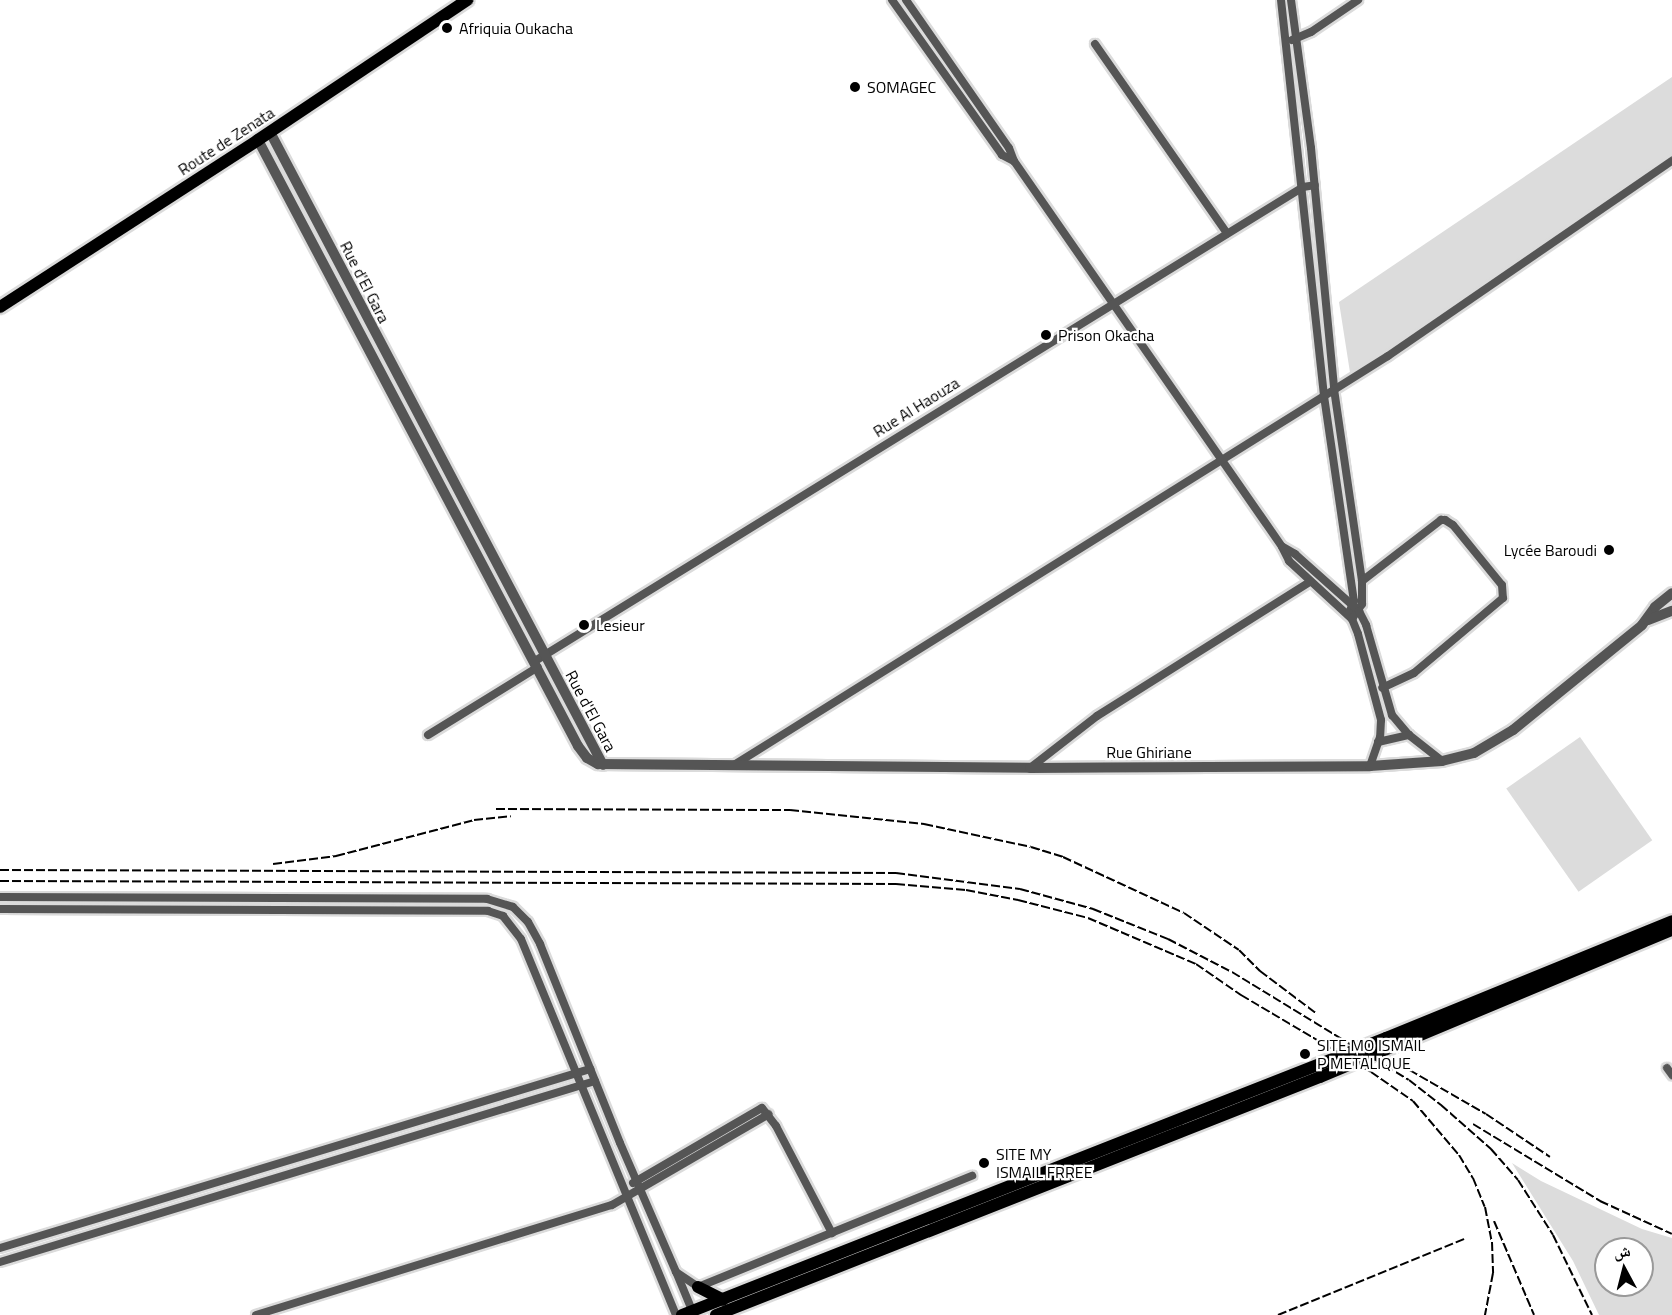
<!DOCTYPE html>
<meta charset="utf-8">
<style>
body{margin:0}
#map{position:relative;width:1672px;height:1315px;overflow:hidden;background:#fff;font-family:"Titillium Web","Noto Naskh Arabic",sans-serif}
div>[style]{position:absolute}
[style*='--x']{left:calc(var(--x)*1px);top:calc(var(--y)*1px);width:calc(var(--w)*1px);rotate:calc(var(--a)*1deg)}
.green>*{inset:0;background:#dcdcdc;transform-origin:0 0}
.roads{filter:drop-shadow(2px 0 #dbdbdb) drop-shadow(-2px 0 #dbdbdb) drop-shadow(0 2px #dbdbdb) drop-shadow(0 -2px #dbdbdb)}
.minor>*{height:8px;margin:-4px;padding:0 4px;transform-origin:4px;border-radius:4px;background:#555}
.tertiary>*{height:10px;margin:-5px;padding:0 5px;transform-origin:5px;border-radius:5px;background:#555}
.primary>*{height:12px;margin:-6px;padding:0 6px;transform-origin:6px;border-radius:6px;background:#000}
.rail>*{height:2px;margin-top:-1px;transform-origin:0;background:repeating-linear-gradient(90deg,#000 0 9px,transparent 0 12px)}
.dots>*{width:16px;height:16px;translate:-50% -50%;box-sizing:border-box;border:3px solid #fff;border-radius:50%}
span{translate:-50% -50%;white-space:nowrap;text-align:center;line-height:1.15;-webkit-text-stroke:4.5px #fff;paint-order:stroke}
.poi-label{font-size:16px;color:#000}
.left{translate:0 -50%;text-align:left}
.right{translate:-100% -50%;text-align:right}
.street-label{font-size:16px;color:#000}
.north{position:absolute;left:1594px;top:1237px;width:60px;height:60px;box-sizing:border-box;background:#fff;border:2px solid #999;border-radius:50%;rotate:353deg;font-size:16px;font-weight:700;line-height:24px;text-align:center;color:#000}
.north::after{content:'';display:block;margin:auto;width:21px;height:27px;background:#000;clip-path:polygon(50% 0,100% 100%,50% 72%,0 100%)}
</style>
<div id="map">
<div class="green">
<div style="clip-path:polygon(1672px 77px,1672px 163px,1351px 379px,1339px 302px)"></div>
<div style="left:1580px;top:737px;width:126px;height:90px;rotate:55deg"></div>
<div style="clip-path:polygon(evenodd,1512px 1163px,1541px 1181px,1642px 1229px,1672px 1238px,1672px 1315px,1599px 1315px,1573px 1261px,1512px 1163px,1606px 1249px,1642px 1249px,1642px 1285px,1606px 1285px,1606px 1249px)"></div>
</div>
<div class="roads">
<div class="minor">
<div style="--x:892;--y:0;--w:190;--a:54.6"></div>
<div style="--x:1002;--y:155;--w:13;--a:27"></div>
<div style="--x:906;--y:0;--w:180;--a:55.2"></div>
<div style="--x:1009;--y:148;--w:14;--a:69"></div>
<div style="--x:1014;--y:161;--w:470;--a:55.2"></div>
<div style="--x:1282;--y:547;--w:16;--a:63"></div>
<div style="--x:1289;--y:561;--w:86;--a:42.6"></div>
<div style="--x:1352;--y:619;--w:16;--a:68"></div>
<div style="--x:1358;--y:634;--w:89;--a:75"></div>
<div style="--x:1381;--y:720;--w:17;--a:93"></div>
<div style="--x:1380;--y:737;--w:31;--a:109"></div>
<div style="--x:1281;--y:0;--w:398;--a:83.8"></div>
<div style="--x:1324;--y:396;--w:207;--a:81.7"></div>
<div style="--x:1354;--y:601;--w:15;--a:113"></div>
<div style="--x:1291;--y:0;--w:149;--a:82.3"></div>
<div style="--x:1311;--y:148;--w:242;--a:84.5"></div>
<div style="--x:1334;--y:389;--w:194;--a:81.7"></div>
<div style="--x:1362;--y:581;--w:23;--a:90"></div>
<div style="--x:1362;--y:604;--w:18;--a:124"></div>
<div style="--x:1292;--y:40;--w:21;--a:-23"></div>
<div style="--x:1311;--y:32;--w:57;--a:-34.2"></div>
<div style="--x:1095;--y:44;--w:231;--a:55.1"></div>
<div style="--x:1283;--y:547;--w:14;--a:30"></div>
<div style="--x:1295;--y:554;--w:86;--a:41.7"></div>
<div style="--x:1359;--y:611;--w:16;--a:63"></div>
<div style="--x:1366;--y:625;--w:94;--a:73.9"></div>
<div style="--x:1392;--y:715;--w:26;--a:50"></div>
<div style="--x:1409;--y:735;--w:42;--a:38.2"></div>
<div style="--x:1362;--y:581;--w:100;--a:-37.7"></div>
<div style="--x:1441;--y:520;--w:4;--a:0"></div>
<div style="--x:1445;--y:520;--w:9;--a:32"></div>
<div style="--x:1453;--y:525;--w:77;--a:50.8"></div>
<div style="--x:1502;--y:585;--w:13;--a:86"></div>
<div style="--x:1503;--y:598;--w:116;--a:139.9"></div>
<div style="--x:1414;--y:673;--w:35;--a:155"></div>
<div style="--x:535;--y:661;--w:902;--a:-31.68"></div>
<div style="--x:1303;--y:187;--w:12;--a:-9"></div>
<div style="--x:428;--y:735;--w:129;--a:-31.7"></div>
<div style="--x:1378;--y:742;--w:32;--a:-13"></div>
<div style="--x:734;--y:765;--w:771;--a:-32.02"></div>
<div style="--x:1388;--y:356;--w:345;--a:-34.5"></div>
<div style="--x:1030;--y:768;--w:85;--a:-37.8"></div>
<div style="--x:1097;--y:716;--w:252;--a:-32.2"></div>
<div style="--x:0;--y:897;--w:487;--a:0.2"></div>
<div style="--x:487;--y:899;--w:27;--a:17"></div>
<div style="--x:513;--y:907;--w:21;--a:45"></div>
<div style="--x:528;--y:922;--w:25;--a:61"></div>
<div style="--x:540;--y:944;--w:214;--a:68.1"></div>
<div style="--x:620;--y:1143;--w:141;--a:66.5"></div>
<div style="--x:676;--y:1272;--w:27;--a:34"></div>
<div style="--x:698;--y:1287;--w:296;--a:-22.1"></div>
<div style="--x:0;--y:909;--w:488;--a:0.2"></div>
<div style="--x:488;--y:911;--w:16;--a:18"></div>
<div style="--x:503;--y:916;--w:29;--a:52"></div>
<div style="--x:521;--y:939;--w:407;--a:67.6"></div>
<div style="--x:1667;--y:1068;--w:9;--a:54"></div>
<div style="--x:633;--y:1183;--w:149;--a:-30.2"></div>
<div style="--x:762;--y:1108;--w:23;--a:52"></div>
<div style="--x:776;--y:1126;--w:121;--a:62.4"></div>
<div style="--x:0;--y:1248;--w:617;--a:-16.88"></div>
<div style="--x:0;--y:1262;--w:622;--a:-16.92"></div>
<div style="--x:677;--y:1274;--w:44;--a:67.5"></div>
<div style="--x:256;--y:1315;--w:373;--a:-17.2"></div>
<div style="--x:612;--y:1205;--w:181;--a:-30.1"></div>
</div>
<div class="tertiary">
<div style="--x:270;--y:132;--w:715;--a:62.25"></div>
<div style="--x:258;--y:140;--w:685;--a:62.16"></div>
<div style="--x:578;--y:746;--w:15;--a:53"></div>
<div style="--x:587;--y:758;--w:13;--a:29"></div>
<div style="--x:598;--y:764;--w:432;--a:0.5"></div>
<div style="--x:1030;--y:768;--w:340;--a:-0.3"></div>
<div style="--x:1370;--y:766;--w:72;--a:-4"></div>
<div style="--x:1442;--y:761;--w:33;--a:-14"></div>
<div style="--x:1474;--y:753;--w:45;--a:-30.5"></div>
<div style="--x:1513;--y:730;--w:166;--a:-39.1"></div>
<div style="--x:1642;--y:625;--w:22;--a:-54"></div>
<div style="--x:1655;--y:607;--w:22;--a:-39"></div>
<div style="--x:1648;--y:620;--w:26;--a:-21"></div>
</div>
<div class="primary">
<div style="--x:0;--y:307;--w:307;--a:-32.9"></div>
<div style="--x:258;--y:140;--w:252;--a:-33.8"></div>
<div style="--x:698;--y:1287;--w:28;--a:27"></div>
<div style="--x:682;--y:1315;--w:757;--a:-21.48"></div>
<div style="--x:1386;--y:1038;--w:309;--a:-22.2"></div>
<div style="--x:716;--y:1315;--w:649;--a:-21.51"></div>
<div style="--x:1320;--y:1077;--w:381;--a:-22.7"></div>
</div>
</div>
<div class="rail">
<div style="--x:496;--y:809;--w:294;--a:0.2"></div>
<div style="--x:790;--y:810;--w:135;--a:6"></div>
<div style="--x:924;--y:824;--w:109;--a:12.1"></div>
<div style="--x:1031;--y:847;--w:34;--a:17"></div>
<div style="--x:1063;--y:857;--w:133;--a:24.8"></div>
<div style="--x:1184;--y:913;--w:66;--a:33.9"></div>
<div style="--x:1239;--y:950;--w:30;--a:45"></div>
<div style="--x:1260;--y:971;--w:71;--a:37"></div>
<div style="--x:273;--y:864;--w:64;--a:-7.2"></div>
<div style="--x:336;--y:856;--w:143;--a:-14.6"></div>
<div style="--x:474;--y:820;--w:37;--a:-6"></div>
<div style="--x:0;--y:870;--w:896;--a:0.19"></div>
<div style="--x:896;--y:873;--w:125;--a:7.4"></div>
<div style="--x:1020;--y:889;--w:76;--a:15.3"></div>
<div style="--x:1093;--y:909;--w:81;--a:21.8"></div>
<div style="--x:1168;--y:939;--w:72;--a:27.3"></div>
<div style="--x:1232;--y:972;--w:207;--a:31.4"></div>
<div style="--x:1409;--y:1080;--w:41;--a:38"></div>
<div style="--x:1441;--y:1105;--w:67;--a:41.3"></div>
<div style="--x:1491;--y:1149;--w:41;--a:48.9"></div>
<div style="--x:1518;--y:1180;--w:65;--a:57.5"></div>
<div style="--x:1553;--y:1235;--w:89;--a:64"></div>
<div style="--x:0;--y:881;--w:896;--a:0.19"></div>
<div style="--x:896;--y:884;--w:70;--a:4.9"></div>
<div style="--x:966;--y:890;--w:53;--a:10.9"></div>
<div style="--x:1018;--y:900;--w:72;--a:14.4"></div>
<div style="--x:1088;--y:918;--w:117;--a:23.1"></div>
<div style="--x:1196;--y:964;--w:55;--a:34.6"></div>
<div style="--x:1241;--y:995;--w:151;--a:30.6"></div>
<div style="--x:1371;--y:1072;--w:51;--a:34.6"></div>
<div style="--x:1413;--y:1101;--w:71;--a:49.6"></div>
<div style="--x:1459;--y:1155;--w:27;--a:59"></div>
<div style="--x:1473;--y:1178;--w:31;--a:68"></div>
<div style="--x:1485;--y:1207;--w:36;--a:79"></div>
<div style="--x:1492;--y:1242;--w:31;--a:88"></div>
<div style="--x:1493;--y:1273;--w:43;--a:100.8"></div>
<div style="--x:1399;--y:1064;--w:100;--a:29.9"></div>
<div style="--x:1486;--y:1114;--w:77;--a:33.9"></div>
<div style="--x:1473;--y:1124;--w:149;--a:31.2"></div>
<div style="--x:1600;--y:1201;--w:79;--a:24.6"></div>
<div style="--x:1494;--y:1221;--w:102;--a:66.9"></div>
<div style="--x:1278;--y:1315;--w:204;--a:-22.2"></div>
</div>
<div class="dots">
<div style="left:447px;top:28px;background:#000"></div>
<div style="left:855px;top:87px;background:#000"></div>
<div style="left:1046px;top:335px;background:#000"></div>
<div style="left:1609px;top:550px;background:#000"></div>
<div style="left:584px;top:625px;background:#000"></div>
<div style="left:1305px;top:1054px;background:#000"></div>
<div style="left:984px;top:1163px;background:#000"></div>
</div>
<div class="poi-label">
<span class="left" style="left:459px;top:28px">Afriquia Oukacha</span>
<span class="left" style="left:867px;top:87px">SOMAGEC</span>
<span class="left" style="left:1058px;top:335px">Prison Okacha</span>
<span class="right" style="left:1597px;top:550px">Lycée Baroudi</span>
<span class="left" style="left:596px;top:625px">Lesieur</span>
<span class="left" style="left:1317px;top:1054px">SITE MO ISMAIL<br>P METALIQUE</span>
<span class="left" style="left:996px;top:1163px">SITE MY<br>ISMAIL FRREE</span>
</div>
<div class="street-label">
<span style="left:226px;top:141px;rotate:-33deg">Route de Zenata</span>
<span style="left:365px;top:282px;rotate:63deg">Rue d'El Gara</span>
<span style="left:916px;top:407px;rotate:-32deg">Rue Al Haouza</span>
<span style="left:591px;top:711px;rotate:62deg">Rue d'El Gara</span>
<span style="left:1149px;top:752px">Rue Ghiriane</span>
</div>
<div class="north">ش</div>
</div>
